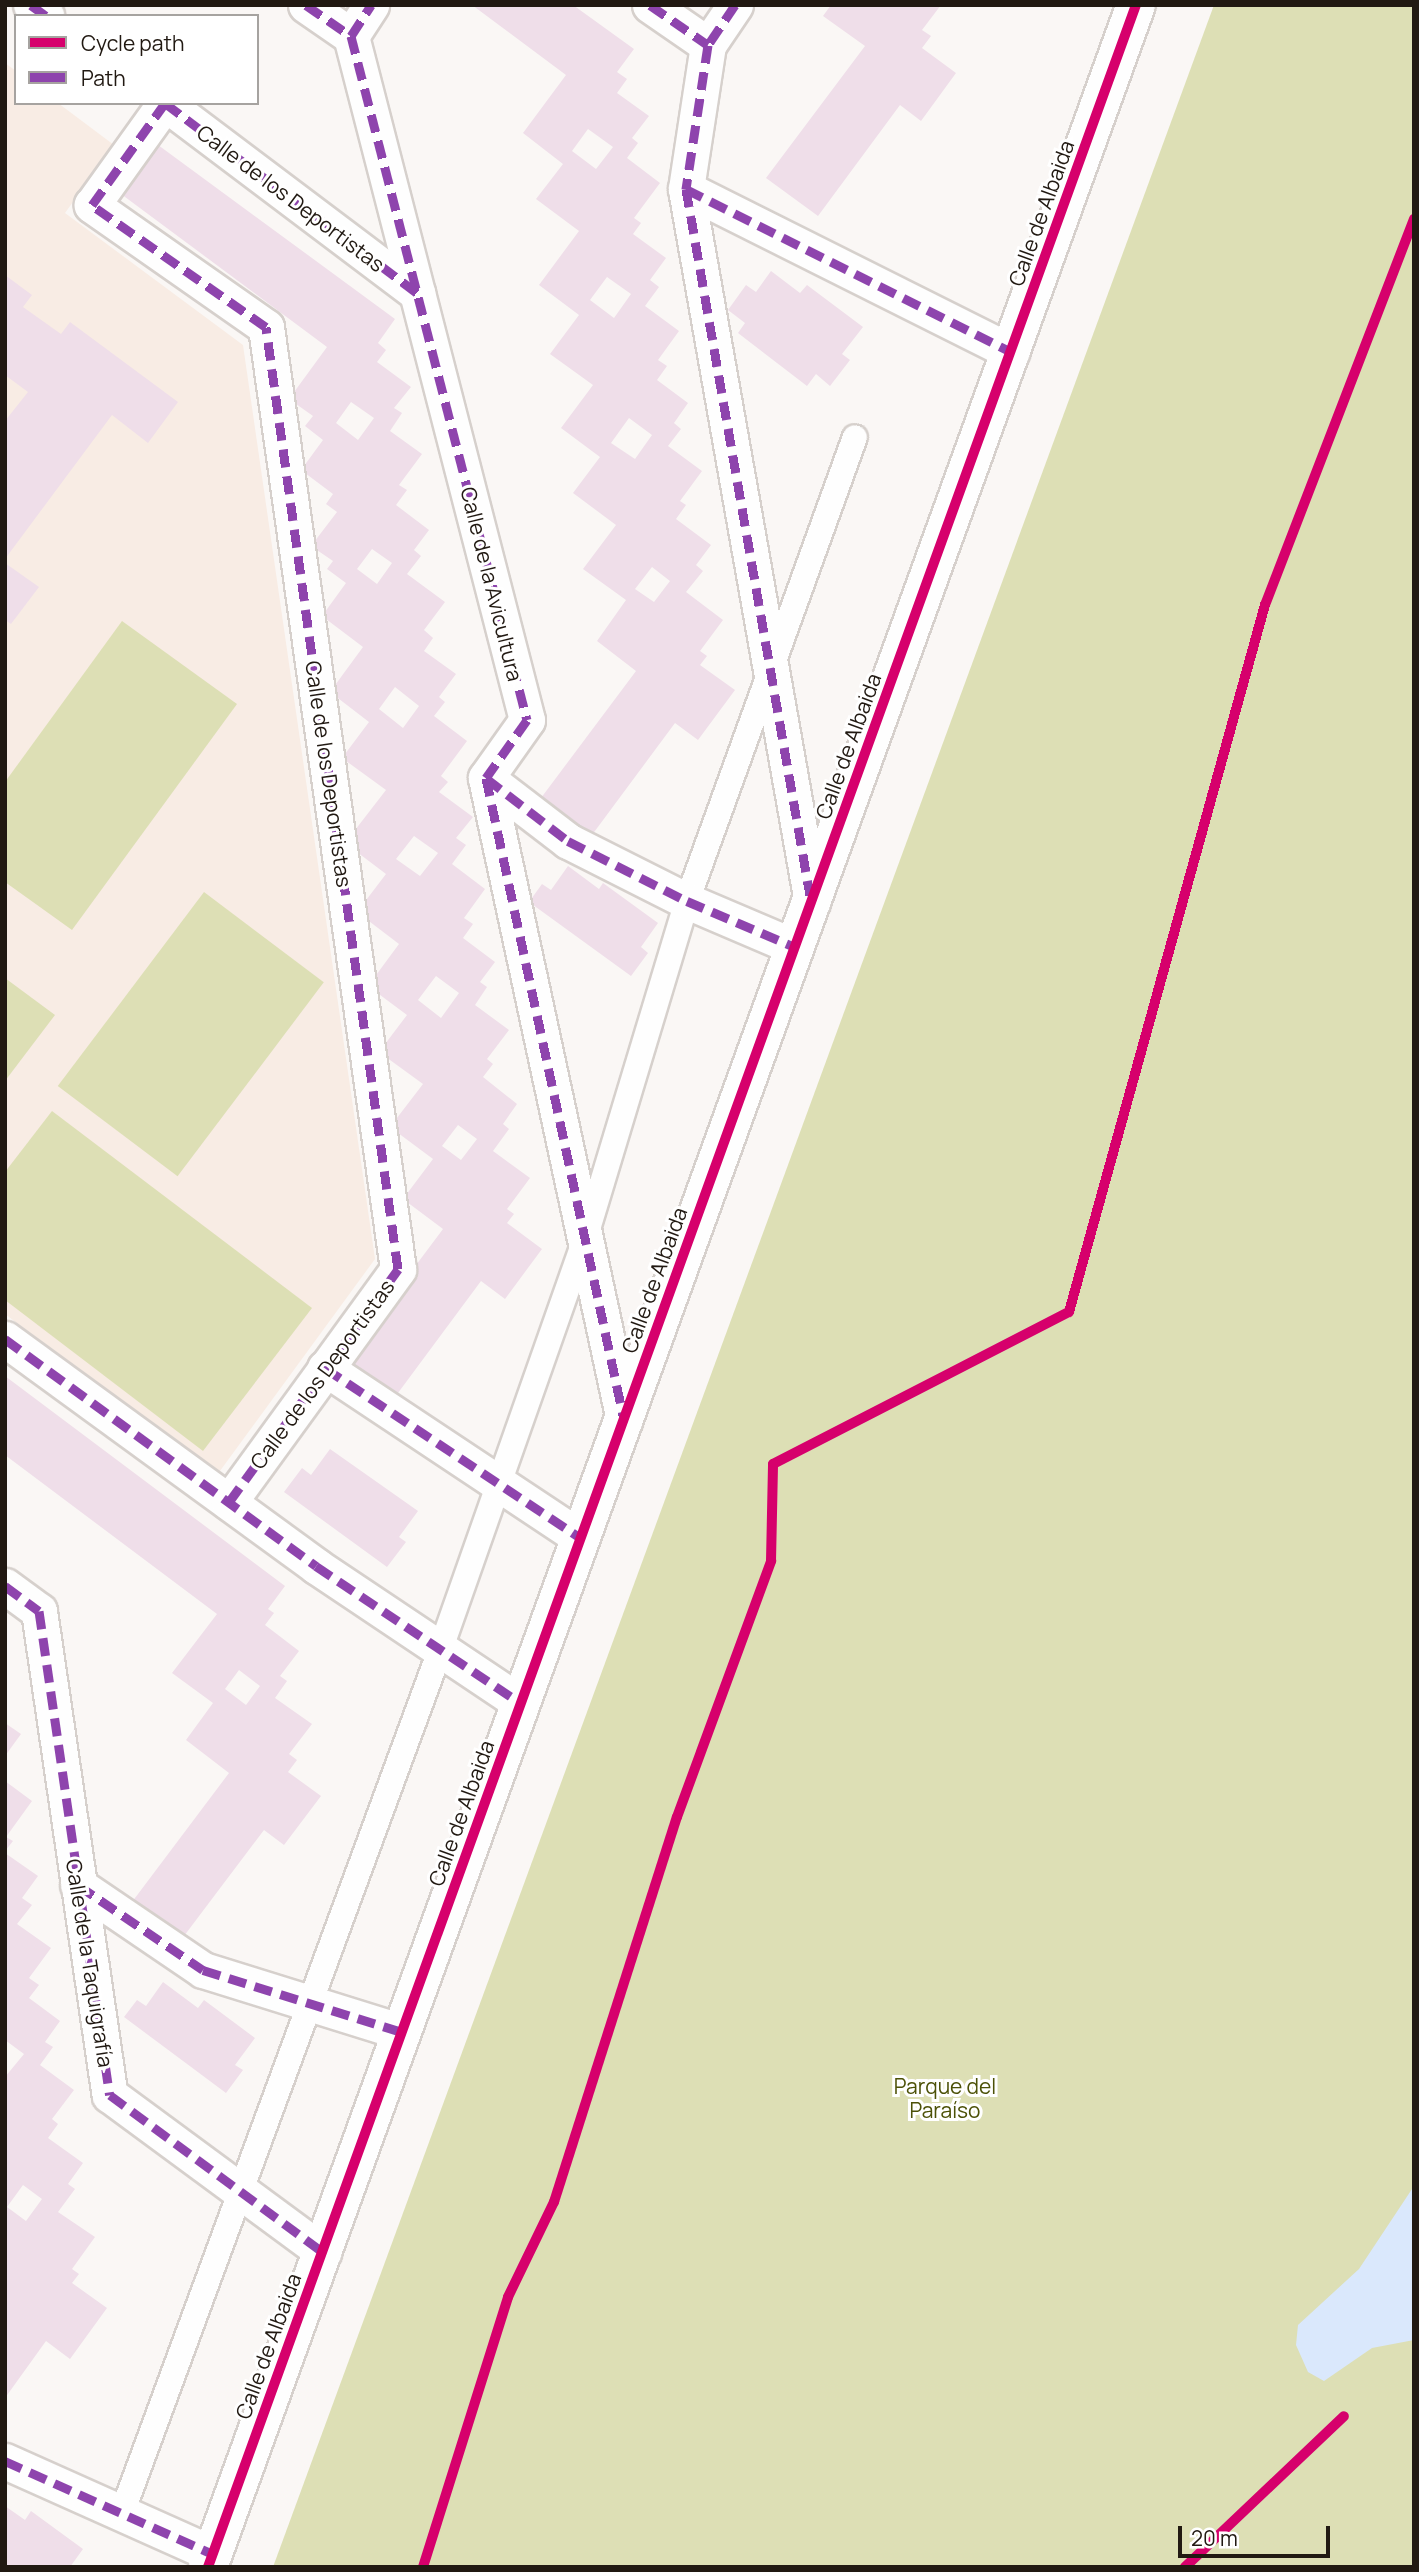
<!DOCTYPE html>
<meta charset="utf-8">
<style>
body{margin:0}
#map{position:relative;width:1419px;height:2572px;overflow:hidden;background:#faf7f5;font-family:Manrope,sans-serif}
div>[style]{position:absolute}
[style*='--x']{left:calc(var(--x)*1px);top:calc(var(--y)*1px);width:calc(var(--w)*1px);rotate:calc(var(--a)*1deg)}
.built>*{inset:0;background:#f8ece4}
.green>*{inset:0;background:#dddfb5;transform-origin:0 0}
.water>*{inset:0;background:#dae8fc}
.building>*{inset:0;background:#efdee9}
.roads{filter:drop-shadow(2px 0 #d6d0cc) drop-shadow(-2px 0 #d6d0cc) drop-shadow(0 2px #d6d0cc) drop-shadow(0 -2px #d6d0cc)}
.service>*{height:24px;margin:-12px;padding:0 12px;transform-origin:12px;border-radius:12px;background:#fefefe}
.pedestrian>*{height:35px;margin:-17.5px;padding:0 17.5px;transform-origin:17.5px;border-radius:17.5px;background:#fefefe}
.minor>*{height:38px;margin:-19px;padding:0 19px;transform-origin:19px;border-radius:19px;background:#fefefe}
.quiet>*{height:9px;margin-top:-4.5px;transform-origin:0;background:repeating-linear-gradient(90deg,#8e44ad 0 18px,transparent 0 27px)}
.cycleway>*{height:10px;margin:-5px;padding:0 5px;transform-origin:5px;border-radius:5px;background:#d6006c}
span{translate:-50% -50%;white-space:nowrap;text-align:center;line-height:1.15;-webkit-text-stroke:6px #fff;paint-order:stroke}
.street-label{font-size:21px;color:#211912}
.park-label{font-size:21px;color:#4c5107}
.frame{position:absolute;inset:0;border:7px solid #211912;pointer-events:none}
.legend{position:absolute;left:14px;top:14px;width:245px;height:91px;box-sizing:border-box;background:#fff;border:2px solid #a6a3a0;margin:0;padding:9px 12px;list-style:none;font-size:21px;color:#211912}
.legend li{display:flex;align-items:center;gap:14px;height:35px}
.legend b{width:35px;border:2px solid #a6a3a0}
.scale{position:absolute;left:1178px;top:2526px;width:152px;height:32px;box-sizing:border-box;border:4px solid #211912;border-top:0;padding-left:9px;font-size:21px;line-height:24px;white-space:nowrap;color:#211912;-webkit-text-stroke:5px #fff;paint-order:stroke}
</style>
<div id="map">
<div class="built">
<div style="clip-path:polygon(5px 63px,16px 71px,16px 103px,58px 103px,114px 145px,65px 213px,243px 345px,375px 1259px,217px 1475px,5px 1314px)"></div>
</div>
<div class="green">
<div style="clip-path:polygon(1214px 5px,1414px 5px,1414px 2567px,273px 2567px)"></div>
<div style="clip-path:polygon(122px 621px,237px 704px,72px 930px,5px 882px,5px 782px)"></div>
<div style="left:204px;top:892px;width:150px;height:243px;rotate:37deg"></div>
<div style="clip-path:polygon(5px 978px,55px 1015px,5px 1081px)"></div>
<div style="clip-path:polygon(52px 1111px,312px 1308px,203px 1451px,5px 1300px,5px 1172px)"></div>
</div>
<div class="water">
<div style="clip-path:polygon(1414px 2186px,1414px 2340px,1372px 2348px,1324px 2381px,1308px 2372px,1296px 2345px,1298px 2325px,1359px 2269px)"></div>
</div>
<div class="building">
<div style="clip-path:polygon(evenodd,472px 5px,573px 5px,634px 49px,617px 72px,627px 79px,617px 93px,649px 116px,632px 138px,638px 143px,627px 158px,660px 183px,634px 218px,641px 223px,633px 234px,666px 258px,650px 280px,659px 287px,645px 306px,679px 331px,658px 360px,667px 366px,657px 380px,688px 403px,674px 423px,681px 429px,668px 446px,702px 471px,680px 501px,686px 505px,676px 519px,711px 545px,696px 565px,703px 571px,686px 592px,723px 620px,700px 651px,707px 656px,700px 665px,735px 690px,698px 740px,675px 723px,589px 839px,538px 802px,636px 671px,597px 641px,626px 600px,583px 569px,616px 525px,573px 493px,600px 457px,561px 428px,593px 385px,550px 354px,579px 315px,539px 285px,579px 231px,536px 199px,563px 164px,523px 133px,566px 75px,472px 5px,588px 129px,613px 147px,596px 169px,572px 151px,588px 129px,472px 5px,607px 277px,631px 294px,614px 318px,590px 300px,607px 277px,472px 5px,629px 418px,652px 435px,635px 459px,611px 443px,629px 418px,472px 5px,652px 567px,670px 581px,654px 602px,635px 589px,652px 567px)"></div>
<div style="clip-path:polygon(831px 5px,941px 5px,922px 30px,931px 36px,922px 48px,956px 73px,921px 121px,900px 105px,818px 216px,766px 178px,865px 46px,823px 16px)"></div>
<div style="clip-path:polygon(evenodd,154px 142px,395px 319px,378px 343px,386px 350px,377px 362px,411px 387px,394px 408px,402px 413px,390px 431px,422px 454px,399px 485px,407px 490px,396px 505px,429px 530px,414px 550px,421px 556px,407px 574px,445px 602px,424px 630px,433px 638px,424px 651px,456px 674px,439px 697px,445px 702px,434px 716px,467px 741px,441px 776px,448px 782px,439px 792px,473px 817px,456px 838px,466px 845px,452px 864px,485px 889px,464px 918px,473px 924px,463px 938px,495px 962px,480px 982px,487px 987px,475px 1005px,509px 1030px,487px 1059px,493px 1064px,483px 1077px,517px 1104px,503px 1124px,509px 1129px,493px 1151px,530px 1178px,507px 1209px,514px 1214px,507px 1223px,542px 1249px,505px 1299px,481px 1281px,395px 1397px,345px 1360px,443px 1229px,403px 1199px,433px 1159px,390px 1127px,423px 1084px,379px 1052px,407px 1015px,368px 986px,399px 944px,357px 912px,386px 874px,345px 843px,386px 790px,342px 758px,369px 722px,330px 692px,363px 647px,322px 616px,346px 583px,327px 569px,333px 561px,311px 546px,337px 512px,326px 504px,333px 494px,301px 470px,323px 440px,305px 426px,313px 416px,289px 399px,327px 347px,117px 191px,154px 142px,351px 402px,374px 418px,358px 440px,336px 423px,351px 402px,154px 142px,372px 549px,392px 563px,377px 584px,357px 569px,372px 549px,154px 142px,395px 687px,419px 706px,403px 728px,379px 709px,395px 687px,154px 142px,414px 836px,438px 853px,420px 876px,396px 859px,414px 836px,154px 142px,436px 976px,459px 993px,441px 1018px,418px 1000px,436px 976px,154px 142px,458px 1125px,477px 1139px,461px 1160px,442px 1146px,458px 1125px)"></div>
<div style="clip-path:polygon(771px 271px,800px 293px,807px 285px,863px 327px,842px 354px,850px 360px,830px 386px,816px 374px,807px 386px,738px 333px,745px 323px,728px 310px,746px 285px,756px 292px)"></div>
<div style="clip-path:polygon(5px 275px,32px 295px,23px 307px,61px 334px,70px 322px,178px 402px,148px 443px,112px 415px,5px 559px,5px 421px,28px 392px,5px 375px)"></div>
<div style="clip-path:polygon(5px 563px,39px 587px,11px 624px,5px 620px)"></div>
<div style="clip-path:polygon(568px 866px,599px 889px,603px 883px,658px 923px,641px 947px,648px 953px,631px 976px,529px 902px,542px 884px,551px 890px)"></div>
<div style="clip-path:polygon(evenodd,5px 1376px,285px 1586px,268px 1609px,274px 1613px,265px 1625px,299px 1651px,280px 1676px,287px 1681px,275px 1698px,312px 1724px,289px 1754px,297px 1760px,288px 1772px,321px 1796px,284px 1845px,264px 1830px,181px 1940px,132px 1902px,229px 1773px,186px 1740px,213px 1703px,172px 1673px,217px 1614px,5px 1455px,5px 1376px,239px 1670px,260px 1686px,246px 1705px,225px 1689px,239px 1670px)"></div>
<div style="clip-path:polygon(330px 1449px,418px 1511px,399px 1537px,406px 1542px,387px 1567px,284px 1492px,302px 1468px,311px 1475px)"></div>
<div style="clip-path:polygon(5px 1723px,21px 1734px,5px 1756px)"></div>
<div style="clip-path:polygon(5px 1781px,32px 1801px,6px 1837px,13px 1841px,5px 1851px)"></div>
<div style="clip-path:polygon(evenodd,5px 1853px,38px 1876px,22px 1898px,32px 1905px,17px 1924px,51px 1948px,29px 1978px,39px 1985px,29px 1998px,60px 2021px,45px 2042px,53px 2047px,40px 2065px,74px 2090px,52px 2119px,58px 2124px,48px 2138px,83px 2163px,68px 2184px,75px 2189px,58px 2212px,95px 2237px,72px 2269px,79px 2274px,72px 2283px,107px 2308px,70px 2359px,46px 2341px,5px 2398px,5px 2077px,24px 2054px,5px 2040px,5px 1853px,23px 2185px,42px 2199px,26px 2221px,7px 2207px,23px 2185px)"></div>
<div style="clip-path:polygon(163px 1982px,198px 2008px,204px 2000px,255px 2038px,235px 2065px,243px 2070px,226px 2093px,124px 2017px,137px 2000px,146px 2006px)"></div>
<div style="clip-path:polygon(5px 2506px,25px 2520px,31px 2511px,83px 2549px,70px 2567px,5px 2567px)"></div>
</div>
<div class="roads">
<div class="service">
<div style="--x:122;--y:2513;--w:922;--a:-69.76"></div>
<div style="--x:441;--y:1648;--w:434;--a:-70.6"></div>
<div style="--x:585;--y:1239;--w:353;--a:-73.2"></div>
<div style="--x:687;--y:901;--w:493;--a:-70.1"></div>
</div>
<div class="pedestrian">
<div style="--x:31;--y:5;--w:19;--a:36"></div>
<div style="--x:306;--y:5;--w:55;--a:34.6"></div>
<div style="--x:351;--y:36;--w:37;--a:-57"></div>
<div style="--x:650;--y:5;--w:70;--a:34.6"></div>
<div style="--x:735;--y:5;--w:48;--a:124"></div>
<div style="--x:708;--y:45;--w:146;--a:98.7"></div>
<div style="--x:686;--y:189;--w:724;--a:79.98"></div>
<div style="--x:351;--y:36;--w:706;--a:75.57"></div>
<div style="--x:527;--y:720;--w:71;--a:125.3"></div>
<div style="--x:486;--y:778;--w:103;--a:37.5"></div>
<div style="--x:568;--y:841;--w:133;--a:26.8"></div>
<div style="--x:687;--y:901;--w:117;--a:23.1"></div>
<div style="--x:686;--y:189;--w:364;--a:26.6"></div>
<div style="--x:486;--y:778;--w:657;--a:77.87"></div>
<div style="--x:5;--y:1339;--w:385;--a:36.1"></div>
<div style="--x:316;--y:1566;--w:247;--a:33.8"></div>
<div style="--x:325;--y:1368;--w:307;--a:33.6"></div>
<div style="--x:229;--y:1502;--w:288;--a:-54"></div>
<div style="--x:398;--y:1269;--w:951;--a:-97.98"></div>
<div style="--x:266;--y:327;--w:213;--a:-145"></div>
<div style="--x:92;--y:205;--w:125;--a:-54.4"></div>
<div style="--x:165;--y:103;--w:316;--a:37"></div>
<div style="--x:5;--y:1586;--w:42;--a:36.3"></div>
<div style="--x:39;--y:1611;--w:489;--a:81.7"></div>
<div style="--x:110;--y:2095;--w:265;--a:36.4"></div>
<div style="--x:78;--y:1885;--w:151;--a:34.2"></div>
<div style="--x:203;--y:1970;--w:208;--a:17.3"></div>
<div style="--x:5;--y:2461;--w:228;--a:24.1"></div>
</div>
<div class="minor">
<div style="--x:208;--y:2567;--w:2725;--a:-70.09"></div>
</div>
</div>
<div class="quiet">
<div style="--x:31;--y:5;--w:19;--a:36"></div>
<div style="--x:306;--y:5;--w:55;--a:34.6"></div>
<div style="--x:351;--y:36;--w:37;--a:-57"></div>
<div style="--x:650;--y:5;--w:70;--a:34.6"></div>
<div style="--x:735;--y:5;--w:48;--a:124"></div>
<div style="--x:708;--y:45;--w:146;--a:98.7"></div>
<div style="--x:686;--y:189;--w:717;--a:80.04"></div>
<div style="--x:351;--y:36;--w:706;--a:75.57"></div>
<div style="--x:527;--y:720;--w:71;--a:125.3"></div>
<div style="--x:486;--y:778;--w:103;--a:37.5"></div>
<div style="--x:568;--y:841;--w:133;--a:26.8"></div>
<div style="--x:687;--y:901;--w:117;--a:23.1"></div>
<div style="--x:686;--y:189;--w:364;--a:26.6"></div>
<div style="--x:486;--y:778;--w:652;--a:77.86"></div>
<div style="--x:5;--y:1339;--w:385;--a:36.1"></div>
<div style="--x:316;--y:1566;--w:247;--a:33.8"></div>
<div style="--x:325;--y:1368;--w:307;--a:33.6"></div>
<div style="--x:229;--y:1502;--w:288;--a:-54"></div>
<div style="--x:398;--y:1269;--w:951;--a:-97.98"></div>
<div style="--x:266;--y:327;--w:213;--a:-145"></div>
<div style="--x:92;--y:205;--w:125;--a:-54.4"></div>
<div style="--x:165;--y:103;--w:316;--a:37"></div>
<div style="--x:5;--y:1586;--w:42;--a:36.3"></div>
<div style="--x:39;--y:1611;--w:489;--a:81.7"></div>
<div style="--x:110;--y:2095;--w:265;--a:36.4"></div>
<div style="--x:78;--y:1885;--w:151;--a:34.2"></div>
<div style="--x:203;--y:1970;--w:208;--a:17.3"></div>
<div style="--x:5;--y:2461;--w:228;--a:24.1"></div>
</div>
<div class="cycleway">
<div style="--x:208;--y:2567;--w:2725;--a:-70.09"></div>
<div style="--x:423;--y:2567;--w:283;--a:-72.5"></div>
<div style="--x:508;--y:2297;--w:106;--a:-64.2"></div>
<div style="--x:554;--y:2202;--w:404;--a:-72.3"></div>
<div style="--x:677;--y:1817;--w:273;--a:-69.8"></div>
<div style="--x:771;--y:1561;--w:97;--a:-88.8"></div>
<div style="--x:773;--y:1464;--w:333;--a:-27.2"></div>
<div style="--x:1069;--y:1312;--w:734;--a:-74.51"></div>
<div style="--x:1265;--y:605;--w:414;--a:-68.9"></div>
<div style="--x:1185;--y:2567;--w:219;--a:-43.5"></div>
</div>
<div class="street-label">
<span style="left:291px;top:198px;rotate:37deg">Calle de los Deportistas</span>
<span style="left:1041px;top:213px;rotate:-70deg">Calle de Albaida</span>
<span style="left:492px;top:584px;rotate:76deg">Calle de la Avicultura</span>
<span style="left:848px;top:746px;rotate:-70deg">Calle de Albaida</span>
<span style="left:329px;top:774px;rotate:82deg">Calle de los Deportistas</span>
<span style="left:654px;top:1280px;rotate:-70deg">Calle de Albaida</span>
<span style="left:322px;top:1374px;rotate:-54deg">Calle de los Deportistas</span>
<span style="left:461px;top:1813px;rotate:-70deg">Calle de Albaida</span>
<span style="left:90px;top:1963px;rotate:81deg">Calle de la Taquigrafía</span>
<span style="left:268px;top:2346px;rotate:-70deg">Calle de Albaida</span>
</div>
<div class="park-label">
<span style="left:945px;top:2098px">Parque del<br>Paraíso</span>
</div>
<div class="frame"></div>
<ul class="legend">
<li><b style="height:9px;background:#d6006c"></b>Cycle path</li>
<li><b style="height:9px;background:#8e44ad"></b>Path</li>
</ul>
<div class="scale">20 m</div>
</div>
